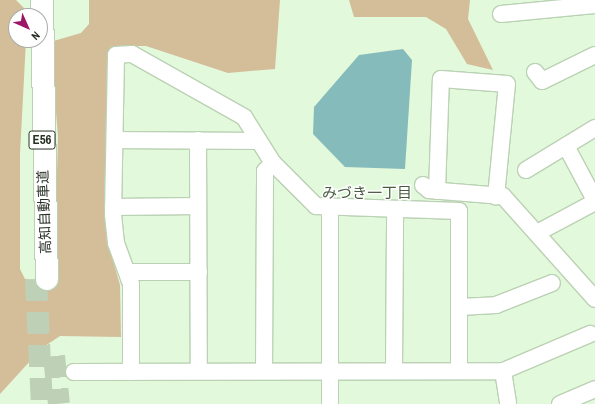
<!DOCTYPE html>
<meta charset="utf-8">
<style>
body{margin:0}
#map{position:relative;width:595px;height:404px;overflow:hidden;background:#e3f9db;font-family:"Archivo Narrow","Noto Sans JP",sans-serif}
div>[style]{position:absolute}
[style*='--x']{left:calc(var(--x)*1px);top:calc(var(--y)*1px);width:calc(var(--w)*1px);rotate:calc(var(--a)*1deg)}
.forest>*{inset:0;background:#d4bd99}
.water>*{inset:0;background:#86bbbb}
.highway-tunnel>*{height:22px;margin-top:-11px;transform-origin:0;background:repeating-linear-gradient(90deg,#bed1b7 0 22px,transparent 0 33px)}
.roads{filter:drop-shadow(1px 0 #bbd1b4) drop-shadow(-1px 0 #bbd1b4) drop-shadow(0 1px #bbd1b4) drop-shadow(0 -1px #bbd1b4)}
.minor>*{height:16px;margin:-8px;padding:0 8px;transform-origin:8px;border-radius:8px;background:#fff}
.highway>*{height:22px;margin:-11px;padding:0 11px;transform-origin:11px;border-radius:11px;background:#fff}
span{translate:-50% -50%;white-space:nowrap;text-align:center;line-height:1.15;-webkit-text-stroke:3px #fff;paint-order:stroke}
.shield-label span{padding:1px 3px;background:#fff;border:1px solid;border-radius:3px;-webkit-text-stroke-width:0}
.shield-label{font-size:13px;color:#283125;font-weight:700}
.street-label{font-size:14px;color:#283125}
.neighbourhood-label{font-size:15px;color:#495c42}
.north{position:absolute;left:8px;top:8px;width:40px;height:40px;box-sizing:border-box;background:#fff;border:1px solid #a9ada8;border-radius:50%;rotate:135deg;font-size:11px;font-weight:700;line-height:16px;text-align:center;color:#283125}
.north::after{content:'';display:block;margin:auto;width:14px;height:18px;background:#9e1766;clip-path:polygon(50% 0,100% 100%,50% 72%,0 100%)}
</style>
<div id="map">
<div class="forest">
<div style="clip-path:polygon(0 0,16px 0,26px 10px,26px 16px,16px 16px,16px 40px,26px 40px,20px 154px,20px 269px,25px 279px,54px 282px,58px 136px,50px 42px,81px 33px,89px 24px,89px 0,280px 0,275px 69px,228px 73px,146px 46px,115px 46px,109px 54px,109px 247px,120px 285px,121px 337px,60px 336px,42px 348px,0 394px)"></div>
<div style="clip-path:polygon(349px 0,470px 0,468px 19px,493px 70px,467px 64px,446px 29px,426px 17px,354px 17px)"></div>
</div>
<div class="water">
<div style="clip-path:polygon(403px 49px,412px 60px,405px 169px,345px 167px,313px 134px,314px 107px,359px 55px)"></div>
</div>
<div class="highway-tunnel">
<div style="--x:36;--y:279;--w:125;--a:87.3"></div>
<div style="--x:54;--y:356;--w:48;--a:84.1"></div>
</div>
<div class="roads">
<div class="minor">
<div style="--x:501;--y:14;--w:94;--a:-5.5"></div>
<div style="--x:535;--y:72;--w:11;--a:52"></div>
<div style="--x:542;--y:81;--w:59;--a:-26.1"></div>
<div style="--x:115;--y:140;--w:143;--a:0.4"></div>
<div style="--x:198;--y:140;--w:231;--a:89.8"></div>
<div style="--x:566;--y:146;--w:61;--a:61.8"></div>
<div style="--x:526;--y:170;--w:81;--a:-31.3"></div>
<div style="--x:423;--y:185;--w:8;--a:40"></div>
<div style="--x:429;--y:190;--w:74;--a:4.6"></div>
<div style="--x:503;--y:196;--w:138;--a:48.2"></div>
<div style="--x:437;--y:191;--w:112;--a:-88"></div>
<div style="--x:441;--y:79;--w:66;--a:4.3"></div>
<div style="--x:507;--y:84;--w:113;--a:95.6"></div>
<div style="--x:113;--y:207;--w:85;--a:-0.7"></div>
<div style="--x:330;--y:208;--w:196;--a:90"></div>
<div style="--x:537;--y:233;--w:66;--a:-28.1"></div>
<div style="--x:128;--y:272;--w:71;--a:0"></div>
<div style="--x:460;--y:307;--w:36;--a:-3"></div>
<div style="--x:496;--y:305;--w:60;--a:-21.4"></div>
<div style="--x:394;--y:370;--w:159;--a:-89.6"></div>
<div style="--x:264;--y:371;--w:200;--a:-89.7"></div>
<div style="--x:265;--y:171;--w:11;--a:-45"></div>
<div style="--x:503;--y:371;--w:95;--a:-23"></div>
<div style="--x:74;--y:372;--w:429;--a:-0.1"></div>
<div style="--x:503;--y:371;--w:33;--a:81"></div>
<div style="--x:131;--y:372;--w:88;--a:-90"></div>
<div style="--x:131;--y:284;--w:44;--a:-110.1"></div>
<div style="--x:116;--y:243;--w:29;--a:-96"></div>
<div style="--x:113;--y:214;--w:159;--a:-88.9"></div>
<div style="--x:116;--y:55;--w:16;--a:-4"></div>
<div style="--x:132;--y:54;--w:129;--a:29.4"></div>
<div style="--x:244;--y:117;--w:54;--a:57.8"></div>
<div style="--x:273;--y:163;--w:61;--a:45"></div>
<div style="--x:316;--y:206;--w:143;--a:2"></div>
<div style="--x:459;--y:211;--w:160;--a:90"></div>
<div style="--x:560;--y:404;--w:38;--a:-23"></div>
</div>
<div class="highway">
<div style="--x:42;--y:0;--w:279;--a:89"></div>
</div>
</div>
<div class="shield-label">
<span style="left:42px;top:140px">E56</span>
</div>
<div class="street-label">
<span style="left:44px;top:212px;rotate:-92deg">高知自動車道</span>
</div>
<div class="neighbourhood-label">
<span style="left:367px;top:193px">みづき一丁目</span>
</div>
<div class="north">N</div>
</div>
